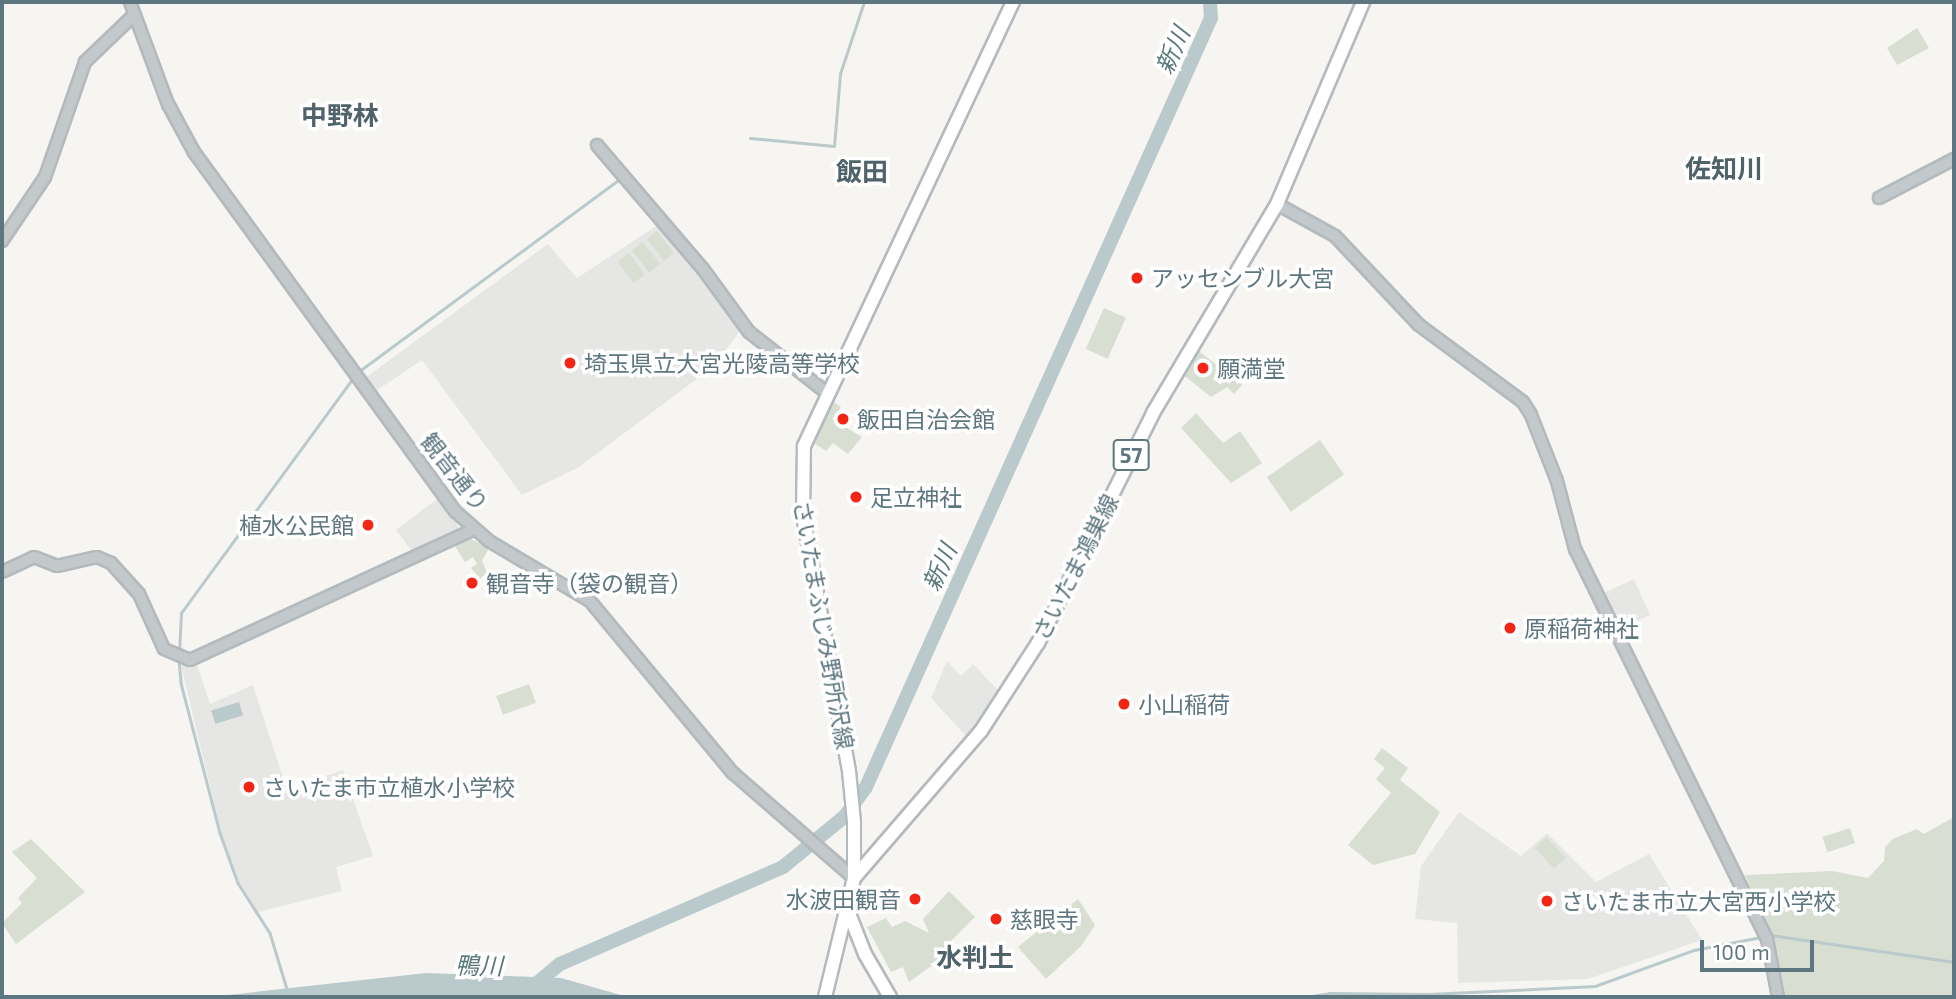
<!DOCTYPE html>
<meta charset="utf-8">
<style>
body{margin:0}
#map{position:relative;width:1956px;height:999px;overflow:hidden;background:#f6f5f2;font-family:"Exo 2","Noto Sans JP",sans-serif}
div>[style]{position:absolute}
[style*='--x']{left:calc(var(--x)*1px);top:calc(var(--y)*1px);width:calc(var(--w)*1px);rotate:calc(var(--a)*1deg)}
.built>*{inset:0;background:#e6e7e5}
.green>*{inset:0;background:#d8ded2;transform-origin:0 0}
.water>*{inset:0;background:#bacacc;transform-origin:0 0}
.stream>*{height:2.5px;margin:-1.25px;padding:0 1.25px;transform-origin:1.25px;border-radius:1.25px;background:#bacacc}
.river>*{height:14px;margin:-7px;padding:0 7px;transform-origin:7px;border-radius:7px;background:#bacacc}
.roads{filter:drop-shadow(2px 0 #b3babd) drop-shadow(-2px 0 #b3babd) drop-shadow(0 2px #b3babd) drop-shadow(0 -2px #b3babd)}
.minor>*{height:10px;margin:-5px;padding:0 5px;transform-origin:5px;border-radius:5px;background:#c3c8cb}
.major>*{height:12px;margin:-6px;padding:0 6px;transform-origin:6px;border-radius:6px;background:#fff}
.dots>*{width:19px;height:19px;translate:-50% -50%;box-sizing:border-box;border:4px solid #fff;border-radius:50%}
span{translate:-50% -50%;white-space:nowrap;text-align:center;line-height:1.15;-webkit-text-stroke:7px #fff;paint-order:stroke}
.shield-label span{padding:2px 5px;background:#fff;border:2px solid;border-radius:5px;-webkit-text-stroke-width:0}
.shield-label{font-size:21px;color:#5e7680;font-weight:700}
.poi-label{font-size:23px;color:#5e7680}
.left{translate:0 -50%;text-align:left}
.right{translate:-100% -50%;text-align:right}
.street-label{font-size:23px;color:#5e7680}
.water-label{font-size:24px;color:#58787c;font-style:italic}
.quarter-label{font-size:26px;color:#50636a;font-weight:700}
.frame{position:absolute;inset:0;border:4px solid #5e7680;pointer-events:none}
.scale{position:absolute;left:1700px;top:940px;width:114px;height:32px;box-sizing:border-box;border:4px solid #5e7680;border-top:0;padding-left:9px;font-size:21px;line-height:24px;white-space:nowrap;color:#5e7680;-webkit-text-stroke:5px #fff;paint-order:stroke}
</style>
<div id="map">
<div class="built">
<div style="clip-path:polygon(658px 225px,742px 328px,714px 366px,579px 467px,522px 495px,422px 360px,376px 391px,365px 378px,548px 244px,577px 278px)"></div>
<div style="clip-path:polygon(437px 499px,461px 529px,412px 551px,396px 530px)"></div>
<div style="clip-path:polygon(1634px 579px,1650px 615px,1631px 624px,1609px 609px,1602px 594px)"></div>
<div style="clip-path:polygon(947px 661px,961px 676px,973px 664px,999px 691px,967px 737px,931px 698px)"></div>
<div style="clip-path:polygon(181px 665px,197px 665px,210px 704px,253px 685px,287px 790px,343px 770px,373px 856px,336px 867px,342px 891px,258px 912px,239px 882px,221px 833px)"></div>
<div style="clip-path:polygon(1459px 812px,1521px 856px,1547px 833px,1596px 882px,1649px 854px,1702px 940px,1588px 979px,1458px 983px,1457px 923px,1415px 919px,1421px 866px)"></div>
</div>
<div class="green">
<div style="clip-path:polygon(1917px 28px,1929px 48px,1897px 65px,1887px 48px)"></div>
<div style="left:657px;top:231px;width:28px;height:13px;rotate:52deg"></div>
<div style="left:643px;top:242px;width:28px;height:14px;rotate:52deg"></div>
<div style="left:629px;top:253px;width:27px;height:14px;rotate:54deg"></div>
<div style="left:1104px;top:308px;width:24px;height:45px;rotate:24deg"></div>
<div style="clip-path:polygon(1195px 348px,1242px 385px,1234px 394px,1227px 387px,1211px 397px,1181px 373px)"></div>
<div style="clip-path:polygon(832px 401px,841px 407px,832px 419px,862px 437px,848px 454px,833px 443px,826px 451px,811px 441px)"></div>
<div style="clip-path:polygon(1196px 413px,1223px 443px,1240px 431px,1262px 463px,1231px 483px,1181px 428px)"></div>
<div style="left:1320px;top:440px;width:42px;height:65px;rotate:55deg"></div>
<div style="clip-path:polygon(467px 537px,489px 548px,482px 561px,488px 574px,480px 579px,471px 568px,477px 564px,473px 557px,465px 562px,453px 543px)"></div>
<div style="left:529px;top:684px;width:20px;height:35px;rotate:70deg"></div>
<div style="clip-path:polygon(1382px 748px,1408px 768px,1400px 780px,1440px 812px,1415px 854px,1373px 865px,1348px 845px,1391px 793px,1376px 779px,1385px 768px,1374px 759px)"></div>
<div style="clip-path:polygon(1954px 817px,1954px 997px,1783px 997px,1771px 933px,1745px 875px,1832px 871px,1868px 878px,1884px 861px,1885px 847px,1893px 839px,1917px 829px,1924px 834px)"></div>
<div style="left:1850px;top:828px;width:16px;height:29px;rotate:72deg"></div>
<div style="left:1547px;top:837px;width:28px;height:16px;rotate:48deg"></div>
<div style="clip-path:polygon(31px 839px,85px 892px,16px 944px,2px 923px,22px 903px,18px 898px,37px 878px,12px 852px)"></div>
<div style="clip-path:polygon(949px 891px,975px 917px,941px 951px,944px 957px,909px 982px,903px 967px,891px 972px,867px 927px,886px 918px,892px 927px,905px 921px,929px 933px,923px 919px)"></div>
<div style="clip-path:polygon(1078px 899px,1095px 925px,1081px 946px,1046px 979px,1018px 947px)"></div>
</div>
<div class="water">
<div style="left:239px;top:702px;width:14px;height:29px;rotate:73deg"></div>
<div style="clip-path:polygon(426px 973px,561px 978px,628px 997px,210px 997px)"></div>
</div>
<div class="stream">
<div style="--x:750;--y:138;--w:84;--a:5.4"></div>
<div style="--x:834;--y:146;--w:72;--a:-85.2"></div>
<div style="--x:840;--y:74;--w:76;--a:-71.6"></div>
<div style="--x:358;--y:372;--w:325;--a:-36.4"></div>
<div style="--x:179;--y:653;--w:40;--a:-87.1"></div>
<div style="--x:181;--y:613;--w:293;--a:-53.8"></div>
<div style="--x:179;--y:659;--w:24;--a:85"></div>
<div style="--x:181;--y:683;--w:155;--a:75.4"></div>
<div style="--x:220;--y:833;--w:53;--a:70.2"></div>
<div style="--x:238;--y:883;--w:59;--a:57.4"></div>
<div style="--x:270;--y:933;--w:59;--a:73.1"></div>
<div style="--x:1771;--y:935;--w:185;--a:8.4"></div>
<div style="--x:1305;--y:997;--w:24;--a:-9"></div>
<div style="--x:1329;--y:993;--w:99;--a:0.6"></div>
<div style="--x:1428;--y:994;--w:167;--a:-2.7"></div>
<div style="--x:1595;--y:986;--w:105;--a:-20"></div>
<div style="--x:1694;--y:950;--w:68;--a:-11"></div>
</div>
<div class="river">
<div style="--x:530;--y:989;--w:39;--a:-40"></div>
<div style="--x:560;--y:964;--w:243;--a:-23.5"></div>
<div style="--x:783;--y:867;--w:80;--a:-39.4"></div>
<div style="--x:845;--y:816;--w:36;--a:-54"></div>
<div style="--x:866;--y:787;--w:843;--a:-65.84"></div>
<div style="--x:1211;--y:18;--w:16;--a:-94"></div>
</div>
<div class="roads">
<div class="minor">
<div style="--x:130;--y:2;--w:109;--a:69.6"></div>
<div style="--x:168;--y:104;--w:55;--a:61.6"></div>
<div style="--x:194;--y:152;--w:445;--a:54"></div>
<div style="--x:456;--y:512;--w:44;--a:41.3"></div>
<div style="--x:489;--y:541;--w:117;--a:30.7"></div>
<div style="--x:590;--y:601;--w:224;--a:50.3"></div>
<div style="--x:733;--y:773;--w:160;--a:41"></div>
<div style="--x:597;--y:145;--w:163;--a:49.5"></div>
<div style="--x:703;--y:269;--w:78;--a:53.9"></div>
<div style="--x:749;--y:332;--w:99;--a:38"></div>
<div style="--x:1879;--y:198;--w:85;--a:-27.5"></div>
<div style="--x:1277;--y:204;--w:66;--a:28.9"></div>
<div style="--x:1335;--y:236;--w:122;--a:46.7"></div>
<div style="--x:1419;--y:325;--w:129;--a:36.5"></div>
<div style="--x:1523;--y:402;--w:15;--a:58"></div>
<div style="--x:1531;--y:415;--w:71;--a:68.5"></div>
<div style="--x:1557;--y:481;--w:70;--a:75.2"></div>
<div style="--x:1575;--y:549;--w:435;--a:63.8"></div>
<div style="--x:1767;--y:939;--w:59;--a:79.3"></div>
<div style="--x:2;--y:241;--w:77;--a:-56.1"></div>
<div style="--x:45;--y:177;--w:122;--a:-70.8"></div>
<div style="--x:85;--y:62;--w:68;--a:-43.8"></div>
<div style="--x:2;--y:572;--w:35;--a:-25"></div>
<div style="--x:34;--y:557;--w:25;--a:21"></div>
<div style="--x:57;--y:566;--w:41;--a:-12.7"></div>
<div style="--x:97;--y:557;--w:15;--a:23"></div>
<div style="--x:111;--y:563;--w:42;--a:47.9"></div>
<div style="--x:139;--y:594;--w:60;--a:65.6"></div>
<div style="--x:164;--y:649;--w:28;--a:23"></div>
<div style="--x:190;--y:660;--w:311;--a:-24.7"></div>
</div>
<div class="major">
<div style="--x:854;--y:878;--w:194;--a:-49.2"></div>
<div style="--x:981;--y:731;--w:105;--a:-57.1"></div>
<div style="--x:1038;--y:643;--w:257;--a:-63.4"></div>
<div style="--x:1153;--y:413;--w:243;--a:-59.3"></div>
<div style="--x:1277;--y:204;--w:220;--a:-66.9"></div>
<div style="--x:846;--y:906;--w:52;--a:68.4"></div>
<div style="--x:865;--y:954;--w:50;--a:59.8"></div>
<div style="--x:825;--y:997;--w:122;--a:-76.3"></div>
<div style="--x:854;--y:878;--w:56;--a:-90"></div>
<div style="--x:854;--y:822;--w:51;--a:-95.6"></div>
<div style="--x:849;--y:771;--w:260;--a:-100.2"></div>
<div style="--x:803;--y:515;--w:69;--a:-89.2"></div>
<div style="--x:804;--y:446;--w:491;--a:-64.8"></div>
</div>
</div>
<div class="dots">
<div style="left:1137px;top:278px;background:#f32514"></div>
<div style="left:570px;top:363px;background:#f32514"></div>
<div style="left:1203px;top:368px;background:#f32514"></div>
<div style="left:843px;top:419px;background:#f32514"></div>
<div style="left:856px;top:497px;background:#f32514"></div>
<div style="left:368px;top:525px;background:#f32514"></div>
<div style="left:472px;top:583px;background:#f32514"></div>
<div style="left:1510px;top:628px;background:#f32514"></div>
<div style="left:1124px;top:704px;background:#f32514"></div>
<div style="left:249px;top:787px;background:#f32514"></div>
<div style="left:915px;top:899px;background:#f32514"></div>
<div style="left:1547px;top:901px;background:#f32514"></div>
<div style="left:996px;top:919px;background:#f32514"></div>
</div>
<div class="shield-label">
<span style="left:1131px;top:455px">57</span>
</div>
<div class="poi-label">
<span class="left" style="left:1151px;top:278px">アッセンブル大宮</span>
<span class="left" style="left:584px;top:363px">埼玉県立大宮光陵高等学校</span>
<span class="left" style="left:1217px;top:368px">願満堂</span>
<span class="left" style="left:857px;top:419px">飯田自治会館</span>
<span class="left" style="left:870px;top:497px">足立神社</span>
<span class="right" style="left:354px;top:525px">植水公民館</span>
<span class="left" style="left:486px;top:583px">観音寺（袋の観音）</span>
<span class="left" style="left:1524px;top:628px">原稲荷神社</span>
<span class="left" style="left:1138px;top:704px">小山稲荷</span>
<span class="left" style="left:263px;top:787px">さいたま市立植水小学校</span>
<span class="right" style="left:901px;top:899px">水波田観音</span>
<span class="left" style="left:1561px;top:901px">さいたま市立大宮西小学校</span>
<span class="left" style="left:1010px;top:919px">慈眼寺</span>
</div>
<div class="street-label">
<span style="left:455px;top:472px;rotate:52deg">観音通り</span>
<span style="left:1075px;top:567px;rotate:-63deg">さいたま鴻巣線</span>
<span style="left:824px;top:625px;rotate:80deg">さいたまふじみ野所沢線</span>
</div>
<div class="water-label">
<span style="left:1172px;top:50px;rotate:-66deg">新川</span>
<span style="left:939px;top:567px;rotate:-66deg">新川</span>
<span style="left:479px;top:965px;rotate:1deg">鴨川</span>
</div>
<div class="quarter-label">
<span style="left:340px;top:115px">中野林</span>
<span style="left:1724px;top:168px">佐知川</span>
<span style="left:862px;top:171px">飯田</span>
<span style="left:975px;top:957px">水判土</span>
</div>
<div class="frame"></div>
<div class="scale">100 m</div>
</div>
